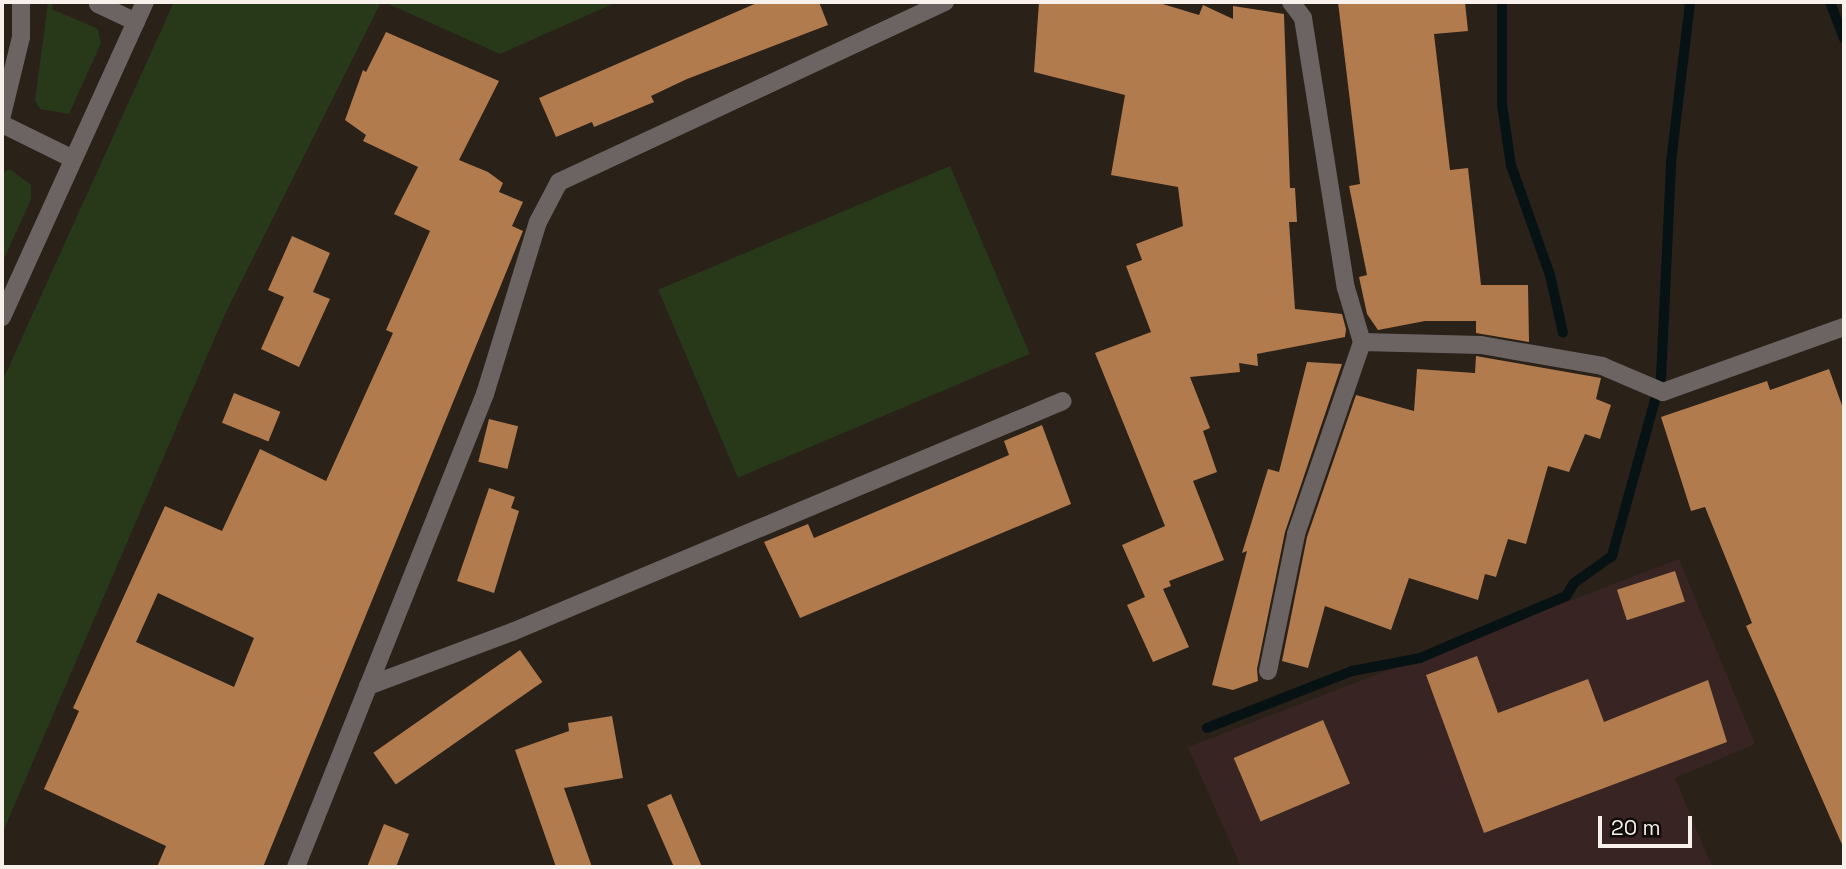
<!DOCTYPE html>
<style>
body{margin:0}
#map{position:relative;width:1846px;height:869px;overflow:hidden;background:#2a2119;font-family:"Space Grotesk",sans-serif}
div>[style]{position:absolute}
[style*='--x']{left:calc(var(--x)*1px);top:calc(var(--y)*1px);width:calc(var(--w)*1px);rotate:calc(var(--a)*1deg)}
.industrial>*{inset:0;background:#382523}
.green>*{inset:0;background:#28391a;transform-origin:0 0}
.stream>*{height:10px;margin:-5px;padding:0 5px;transform-origin:5px;border-radius:5px;background:#061213}
.building>*{inset:0;background:#b27b4e;transform-origin:0 0}
.minor>*{height:18px;margin:-9px;padding:0 9px;transform-origin:9px;border-radius:9px;background:#6c6463}
span{translate:-50% -50%;white-space:nowrap;text-align:center;line-height:1.15;-webkit-text-stroke:5px #100c08;paint-order:stroke}
.frame{position:absolute;inset:0;border:4px solid #f7f0eb;pointer-events:none}
.scale{position:absolute;left:1598px;top:816px;width:94px;height:32px;box-sizing:border-box;border:4px solid #f7f0eb;border-top:0;padding-left:9px;font-size:21px;line-height:24px;white-space:nowrap;color:#f7f0eb;-webkit-text-stroke:5px #100c08;paint-order:stroke}
</style>
<div id="map">
<div class="industrial">
<div style="clip-path:polygon(1679px 559px,1755px 744px,1675px 778px,1712px 867px,1241px 867px,1188px 747px)"></div>
</div>
<div class="green">
<div style="clip-path:polygon(48px 2px,54px 2px,52px 9px,98px 29px,101px 43px,69px 114px,40px 109px,35px 101px)"></div>
<div style="clip-path:polygon(174px 2px,381px 2px,225px 314px,2px 834px,2px 382px)"></div>
<div style="clip-path:polygon(384px 2px,617px 2px,500px 54px)"></div>
<div style="left:950px;top:166px;width:204px;height:317px;rotate:67deg"></div>
<div style="clip-path:polygon(10px 169px,31px 185px,31px 199px,2px 263px,2px 173px)"></div>
</div>
<div class="stream">
<div style="--x:1502;--y:2;--w:103;--a:90"></div>
<div style="--x:1502;--y:105;--w:61;--a:81.5"></div>
<div style="--x:1511;--y:165;--w:117;--a:70.5"></div>
<div style="--x:1550;--y:275;--w:59;--a:77.4"></div>
<div style="--x:1830;--y:2;--w:39;--a:69"></div>
<div style="--x:1207;--y:728;--w:156;--a:-21.5"></div>
<div style="--x:1352;--y:671;--w:69;--a:-10.8"></div>
<div style="--x:1420;--y:658;--w:159;--a:-23"></div>
<div style="--x:1566;--y:596;--w:15;--a:-58"></div>
<div style="--x:1574;--y:583;--w:47;--a:-35.4"></div>
<div style="--x:1612;--y:556;--w:185;--a:-74.6"></div>
<div style="--x:1661;--y:378;--w:216;--a:-87.3"></div>
<div style="--x:1671;--y:162;--w:161;--a:-83.2"></div>
</div>
<div class="building">
<div style="clip-path:polygon(759px 2px,819px 2px,828px 25px,687px 79px,651px 96px,654px 102px,594px 127px,592px 122px,556px 137px,539px 98px)"></div>
<div style="clip-path:polygon(1039px 2px,1156px 2px,1199px 15px,1203px 5px,1233px 19px,1233px 6px,1284px 14px,1290px 188px,1295px 188px,1297px 222px,1289px 222px,1295px 309px,1342px 314px,1346px 329px,1345px 337px,1257px 354px,1258px 366px,1239px 363px,1240px 372px,1190px 377px,1210px 428px,1203px 431px,1217px 472px,1193px 481px,1224px 560px,1169px 581px,1171px 586px,1163px 589px,1189px 647px,1153px 662px,1127px 605px,1145px 597px,1122px 545px,1165px 526px,1095px 353px,1151px 332px,1126px 266px,1142px 260px,1136px 244px,1183px 226px,1178px 187px,1111px 175px,1125px 95px,1034px 72px)"></div>
<div style="clip-path:polygon(1338px 2px,1465px 2px,1468px 31px,1434px 34px,1450px 170px,1468px 168px,1481px 285px,1528px 285px,1529px 342px,1476px 333px,1476px 321px,1425px 321px,1378px 330px,1367px 314px,1359px 277px,1367px 275px,1349px 186px,1360px 184px)"></div>
<div style="clip-path:polygon(evenodd,386px 32px,499px 81px,459px 160px,488px 172px,503px 183px,499px 192px,523px 202px,512px 226px,523px 231px,263px 867px,157px 867px,166px 846px,44px 789px,79px 711px,73px 708px,165px 506px,222px 531px,260px 449px,326px 481px,393px 333px,386px 330px,430px 231px,394px 214px,418px 167px,363px 141px,366px 135px,345px 120px,363px 70px,366px 72px,386px 32px,158px 593px,254px 638px,234px 687px,136px 642px,158px 593px)"></div>
<div style="clip-path:polygon(292px 236px,330px 253px,313px 292px,330px 299px,299px 367px,261px 349px,284px 297px,268px 290px)"></div>
<div style="clip-path:polygon(1476px 356px,1601px 378px,1596px 399px,1611px 405px,1600px 439px,1585px 434px,1569px 472px,1548px 466px,1526px 544px,1508px 539px,1496px 577px,1485px 574px,1478px 600px,1409px 578px,1391px 630px,1325px 606px,1308px 668px,1282px 661px,1307px 537px,1356px 395px,1414px 411px,1417px 369px,1475px 373px)"></div>
<div style="clip-path:polygon(1307px 362px,1342px 364px,1285px 532px,1257px 669px,1258px 681px,1233px 690px,1212px 685px,1247px 551px,1242px 553px,1268px 469px,1279px 472px)"></div>
<div style="clip-path:polygon(1829px 369px,1844px 411px,1844px 849px,1746px 626px,1752px 623px,1705px 507px,1691px 511px,1661px 417px,1767px 381px,1770px 390px)"></div>
<div style="left:234px;top:393px;width:50px;height:32px;rotate:22deg"></div>
<div style="left:489px;top:419px;width:30px;height:44px;rotate:14deg"></div>
<div style="clip-path:polygon(1042px 425px,1071px 504px,800px 618px,764px 542px,808px 524px,814px 538px,1009px 455px,1004px 441px)"></div>
<div style="clip-path:polygon(489px 488px,515px 497px,511px 508px,519px 511px,494px 593px,457px 581px)"></div>
<div style="left:1675px;top:571px;width:32px;height:61px;rotate:72deg"></div>
<div style="left:520px;top:650px;width:39px;height:179px;rotate:55deg"></div>
<div style="clip-path:polygon(1477px 656px,1498px 713px,1588px 679px,1604px 722px,1708px 680px,1727px 742px,1484px 833px,1426px 675px)"></div>
<div style="clip-path:polygon(612px 716px,623px 778px,564px 788px,592px 867px,556px 867px,515px 750px,569px 731px,568px 723px)"></div>
<div style="left:1323px;top:720px;width:69px;height:97px;rotate:67deg"></div>
<div style="clip-path:polygon(671px 794px,702px 867px,674px 867px,647px 805px)"></div>
<div style="clip-path:polygon(384px 824px,409px 834px,396px 867px,367px 867px)"></div>
</div>
<div class="minor">
<div style="--x:1291;--y:2;--w:20;--a:53"></div>
<div style="--x:1303;--y:18;--w:273;--a:81"></div>
<div style="--x:1346;--y:288;--w:56;--a:73.5"></div>
<div style="--x:1362;--y:342;--w:119;--a:1.4"></div>
<div style="--x:1481;--y:345;--w:123;--a:9.8"></div>
<div style="--x:1602;--y:366;--w:66;--a:23.1"></div>
<div style="--x:1663;--y:392;--w:192;--a:-19.8"></div>
<div style="--x:98;--y:4;--w:42;--a:25.3"></div>
<div style="--x:2;--y:115;--w:80;--a:-76.3"></div>
<div style="--x:21;--y:37;--w:35;--a:-90"></div>
<div style="--x:2;--y:124;--w:79;--a:26.2"></div>
<div style="--x:2;--y:317;--w:346;--a:-65.6"></div>
<div style="--x:1268;--y:671;--w:140;--a:-78.4"></div>
<div style="--x:1296;--y:534;--w:203;--a:-71"></div>
<div style="--x:368;--y:686;--w:154;--a:-20.6"></div>
<div style="--x:512;--y:632;--w:597;--a:-22.75"></div>
<div style="--x:296;--y:867;--w:509;--a:-68.22"></div>
<div style="--x:485;--y:394;--w:180;--a:-72.9"></div>
<div style="--x:538;--y:222;--w:45;--a:-62.3"></div>
<div style="--x:559;--y:182;--w:426;--a:-25"></div>
</div>
<div class="frame"></div>
<div class="scale">20 m</div>
</div>
